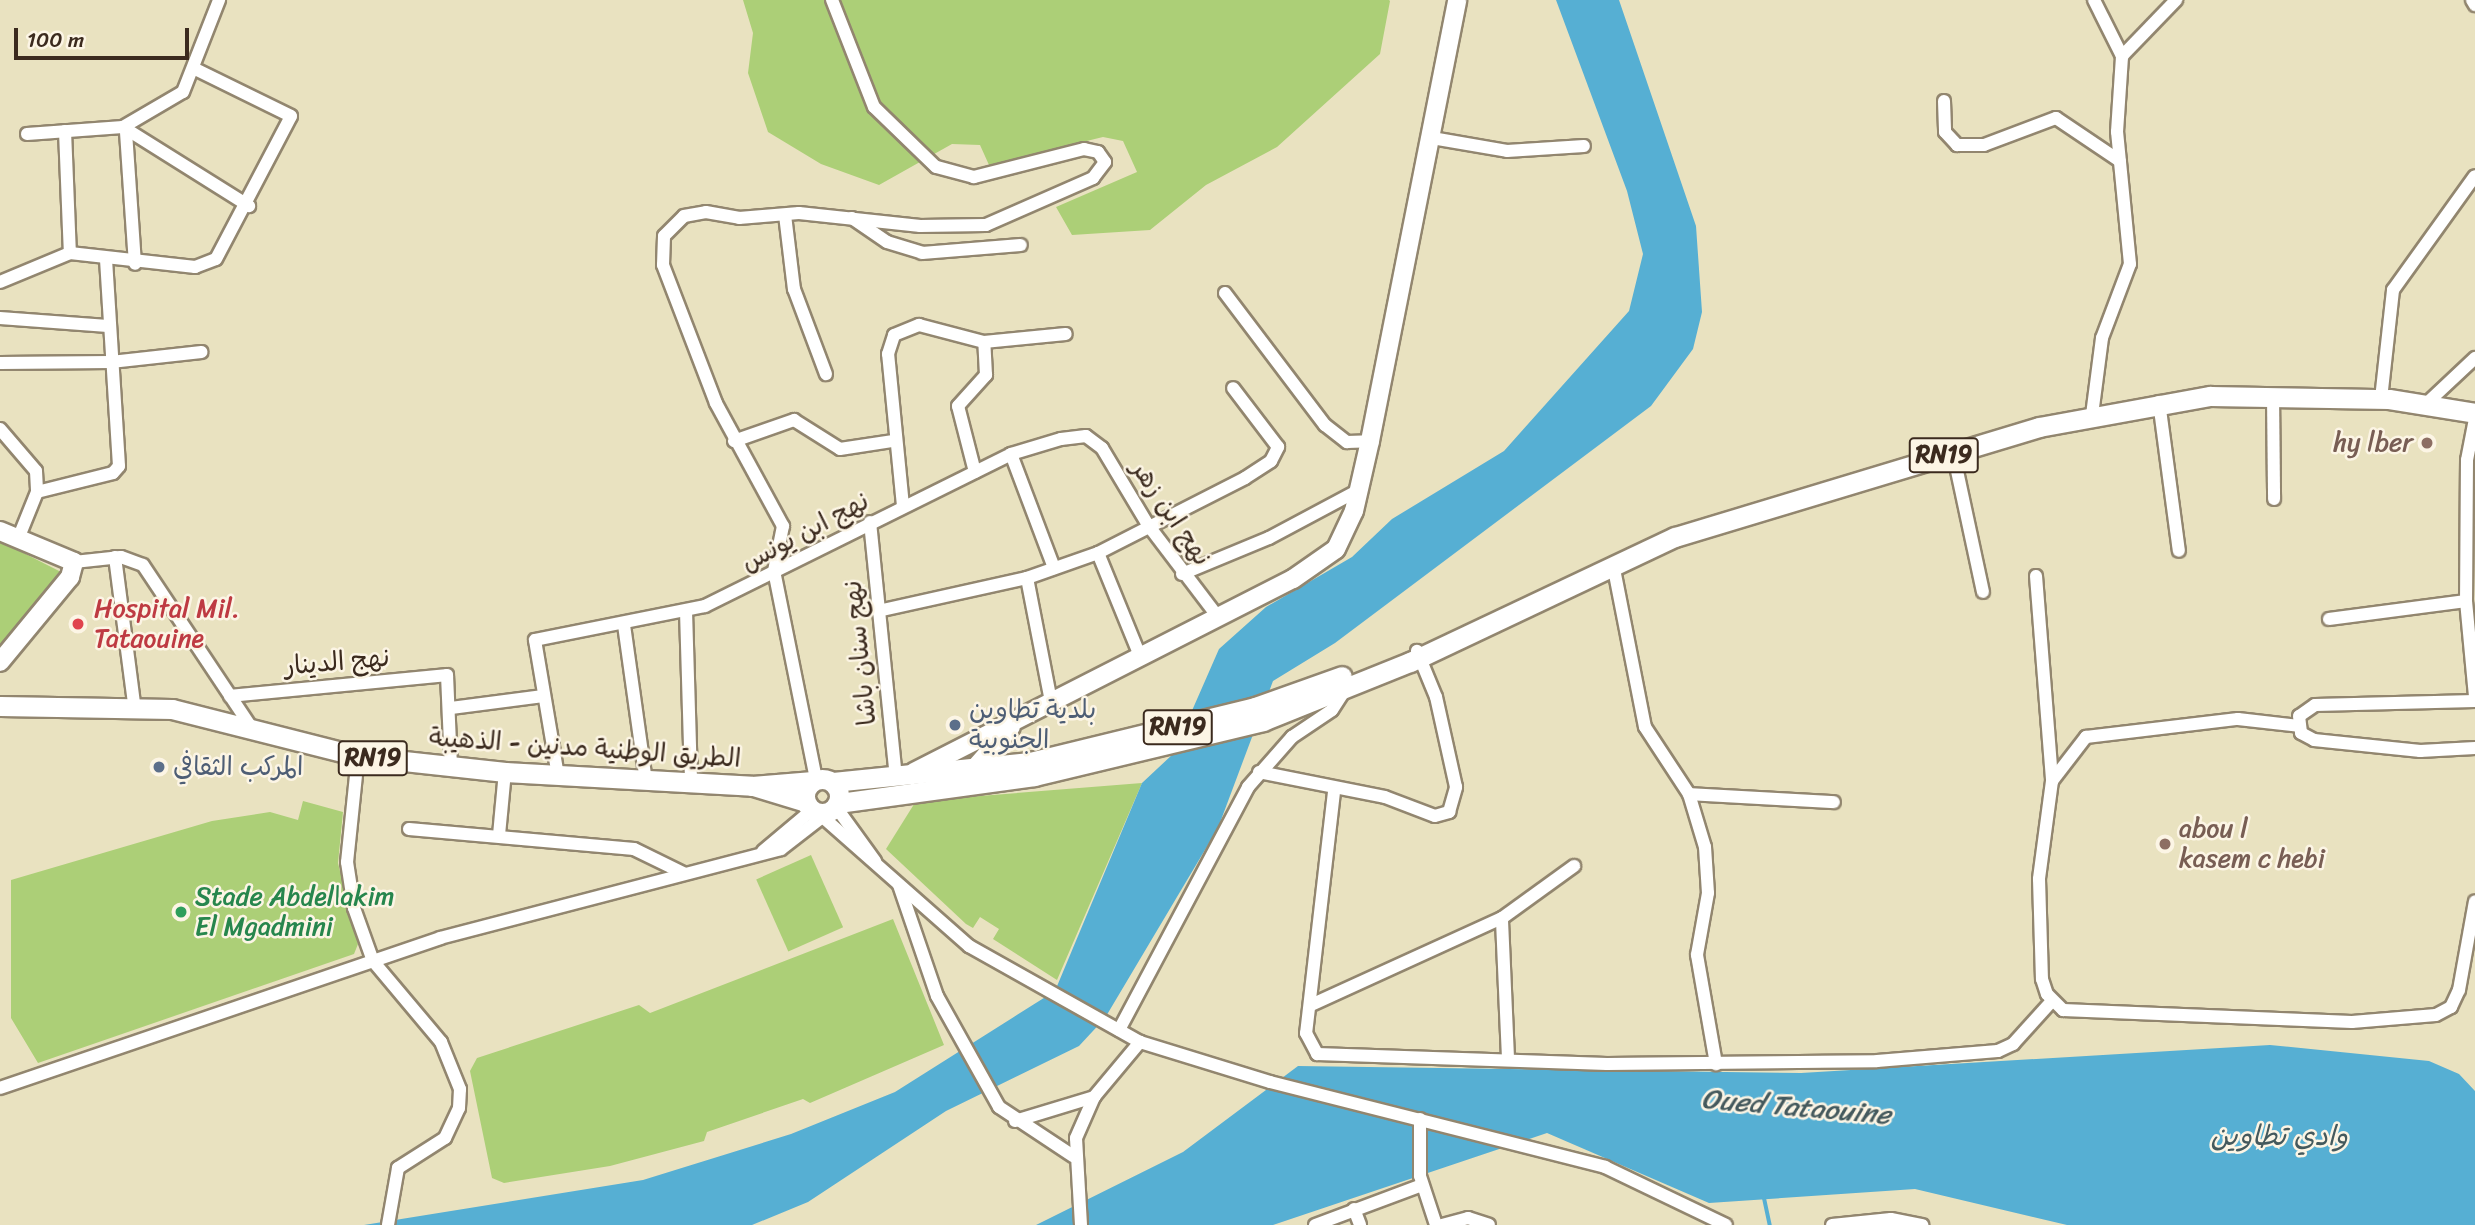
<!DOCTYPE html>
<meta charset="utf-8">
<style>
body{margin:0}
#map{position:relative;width:2475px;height:1225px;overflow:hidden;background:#e9e2c0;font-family:Sriracha,"Playpen Sans Arabic",sans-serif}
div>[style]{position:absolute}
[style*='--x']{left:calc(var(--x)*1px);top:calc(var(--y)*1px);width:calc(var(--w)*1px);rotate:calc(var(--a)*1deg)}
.green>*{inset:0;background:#accf77;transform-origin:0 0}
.water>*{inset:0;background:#56afd3}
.stream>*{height:3.5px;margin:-1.75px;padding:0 1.75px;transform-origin:1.75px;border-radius:1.75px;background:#56afd3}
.roads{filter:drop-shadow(2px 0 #92866f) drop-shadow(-2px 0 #92866f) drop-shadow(0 2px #92866f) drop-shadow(0 -2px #92866f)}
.street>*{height:12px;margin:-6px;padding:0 6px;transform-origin:6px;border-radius:6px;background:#fff}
.secondary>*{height:18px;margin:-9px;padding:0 9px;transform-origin:9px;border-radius:9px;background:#fff}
.primary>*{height:19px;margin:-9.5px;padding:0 9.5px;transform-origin:9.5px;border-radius:9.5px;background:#fff}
.primary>.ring{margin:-9.5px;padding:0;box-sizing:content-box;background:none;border:19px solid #fff;border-radius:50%}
.dots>*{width:19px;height:19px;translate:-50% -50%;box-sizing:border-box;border:4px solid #fcf5e5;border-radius:50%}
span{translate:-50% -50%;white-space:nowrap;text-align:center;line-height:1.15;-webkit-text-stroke:5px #fcf5e5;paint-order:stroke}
.shield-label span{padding:2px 5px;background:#fcf5e5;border:2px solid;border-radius:5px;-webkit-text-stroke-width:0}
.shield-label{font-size:24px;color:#3b2a1e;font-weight:700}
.education-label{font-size:26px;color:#785e54}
.right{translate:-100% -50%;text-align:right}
.left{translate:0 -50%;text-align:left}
.street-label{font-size:26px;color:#3b2a1e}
.health-label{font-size:26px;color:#be3a42}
.service-label{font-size:26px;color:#4e5e75}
.leisure-label{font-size:26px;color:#27864d}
.water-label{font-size:28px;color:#44595d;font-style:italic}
.scale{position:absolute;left:14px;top:28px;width:175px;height:32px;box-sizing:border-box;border:4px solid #3b2a1e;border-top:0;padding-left:9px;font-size:21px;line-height:24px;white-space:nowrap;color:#3b2a1e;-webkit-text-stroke:5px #fcf5e5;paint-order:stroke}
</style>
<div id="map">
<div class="green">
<div style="clip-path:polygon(743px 0,1389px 0,1390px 1px,1380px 54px,1277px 147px,1206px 185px,1150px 230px,1072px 235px,1056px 207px,1137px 172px,1123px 141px,1103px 137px,989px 165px,980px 145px,952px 144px,879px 185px,821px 164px,768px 132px,748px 73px,753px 33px)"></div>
<div style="clip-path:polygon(0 541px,63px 573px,0 653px)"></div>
<div style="clip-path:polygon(1142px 783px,1057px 980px,993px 939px,999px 929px,980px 917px,973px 928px,966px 924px,886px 849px,916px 801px)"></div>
<div style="clip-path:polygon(303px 801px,343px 812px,338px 863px,358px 944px,354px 954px,38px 1063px,11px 1018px,11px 880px,212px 821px,270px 812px,298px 820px)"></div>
<div style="left:811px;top:855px;width:79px;height:60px;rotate:66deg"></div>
<div style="clip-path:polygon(893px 919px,944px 1045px,810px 1103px,803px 1099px,707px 1132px,704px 1141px,610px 1166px,504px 1183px,492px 1178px,470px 1071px,477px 1058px,639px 1005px,650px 1013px)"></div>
</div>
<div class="water">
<div style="clip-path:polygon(1556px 0,1619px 0,1696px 226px,1702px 312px,1693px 349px,1651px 406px,1335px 643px,1273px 681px,1218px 828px,1105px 1018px,1079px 1046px,946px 1111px,808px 1202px,752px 1225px,364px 1225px,643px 1180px,791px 1134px,895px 1092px,1055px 991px,1142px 783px,1173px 754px,1219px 649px,1266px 607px,1352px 557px,1392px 519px,1504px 451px,1629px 311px,1643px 254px,1627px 191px)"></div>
<div style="clip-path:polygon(2270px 1045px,2429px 1061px,2459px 1074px,2475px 1091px,2475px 1225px,2067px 1225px,1915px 1189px,1709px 1203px,1547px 1133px,1273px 1225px,1036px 1225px,1183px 1152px,1298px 1066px,1801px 1073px)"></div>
</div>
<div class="stream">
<div style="--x:1764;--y:1196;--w:30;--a:78"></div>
</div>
<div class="roads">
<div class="street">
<div style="--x:2094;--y:0;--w:63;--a:63.4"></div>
<div style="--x:2472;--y:0;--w:6;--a:59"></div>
<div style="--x:1944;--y:101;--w:31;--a:88"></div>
<div style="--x:1945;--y:132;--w:18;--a:47"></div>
<div style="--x:1957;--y:145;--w:27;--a:0"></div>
<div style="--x:1984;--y:145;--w:77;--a:-20.6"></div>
<div style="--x:2056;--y:118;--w:77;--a:33.9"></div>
<div style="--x:123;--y:127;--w:69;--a:-30.3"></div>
<div style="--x:183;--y:92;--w:99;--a:-68.6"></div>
<div style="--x:65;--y:131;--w:122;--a:87.7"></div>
<div style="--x:126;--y:132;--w:132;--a:86.1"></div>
<div style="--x:27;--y:134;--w:96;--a:-4.2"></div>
<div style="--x:123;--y:127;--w:149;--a:32.1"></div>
<div style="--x:1432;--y:138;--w:76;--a:9.8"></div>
<div style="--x:1507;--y:151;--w:77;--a:-3.7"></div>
<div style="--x:785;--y:215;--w:75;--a:83.1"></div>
<div style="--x:794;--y:289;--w:91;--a:69.4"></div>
<div style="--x:852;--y:218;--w:42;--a:34.4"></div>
<div style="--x:887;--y:242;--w:37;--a:17"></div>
<div style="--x:922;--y:253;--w:99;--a:-4.6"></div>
<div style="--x:0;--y:282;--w:76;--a:-22.5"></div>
<div style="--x:70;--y:253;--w:126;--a:6.4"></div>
<div style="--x:195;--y:267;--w:22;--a:-21"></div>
<div style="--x:216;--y:259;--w:161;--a:-62.3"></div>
<div style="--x:291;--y:116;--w:107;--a:-153.9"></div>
<div style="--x:1225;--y:293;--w:166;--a:52.9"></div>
<div style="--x:1325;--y:425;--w:28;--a:38"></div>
<div style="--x:1347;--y:442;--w:23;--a:-2"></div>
<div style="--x:0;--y:318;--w:108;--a:4.2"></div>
<div style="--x:0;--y:363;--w:111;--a:-0.5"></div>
<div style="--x:111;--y:362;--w:91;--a:-6.3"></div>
<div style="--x:2273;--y:395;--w:104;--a:89.4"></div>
<div style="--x:2381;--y:399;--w:110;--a:-83.7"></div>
<div style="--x:2393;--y:290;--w:140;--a:-54.3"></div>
<div style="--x:2159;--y:402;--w:150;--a:82.4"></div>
<div style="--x:2427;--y:403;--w:66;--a:-43.2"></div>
<div style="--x:2092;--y:415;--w:78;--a:-82.6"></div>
<div style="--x:2102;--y:338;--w:79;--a:-69.3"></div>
<div style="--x:2130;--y:264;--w:133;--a:-95.6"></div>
<div style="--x:2117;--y:132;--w:76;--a:-86.2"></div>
<div style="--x:2122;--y:56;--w:78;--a:-46"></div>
<div style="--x:2475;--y:419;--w:42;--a:101"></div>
<div style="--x:2467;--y:460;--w:141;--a:90.4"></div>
<div style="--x:2466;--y:601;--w:95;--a:84.6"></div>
<div style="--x:0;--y:429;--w:55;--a:49.4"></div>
<div style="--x:36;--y:471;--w:21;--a:87"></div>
<div style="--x:37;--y:492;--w:51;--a:112"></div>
<div style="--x:734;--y:441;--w:64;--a:-19.3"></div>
<div style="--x:794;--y:420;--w:54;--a:32.2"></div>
<div style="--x:840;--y:449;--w:54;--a:-8.6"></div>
<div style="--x:1953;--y:452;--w:143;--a:77.9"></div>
<div style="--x:1011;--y:454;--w:122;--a:69.3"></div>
<div style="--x:975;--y:472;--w:68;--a:-104.4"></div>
<div style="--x:958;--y:406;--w:42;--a:-47.9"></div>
<div style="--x:986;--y:375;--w:33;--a:-93"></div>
<div style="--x:37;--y:492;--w:78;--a:-14"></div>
<div style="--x:113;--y:473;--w:9;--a:-49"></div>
<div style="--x:119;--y:466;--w:206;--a:-93.6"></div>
<div style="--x:903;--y:506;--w:153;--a:-95.6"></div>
<div style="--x:888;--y:354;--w:20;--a:-72"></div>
<div style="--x:894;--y:335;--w:27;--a:-22"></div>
<div style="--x:919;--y:325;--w:67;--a:14.7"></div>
<div style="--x:984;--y:342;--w:82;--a:-5.6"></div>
<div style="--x:870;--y:522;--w:258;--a:84.2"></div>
<div style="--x:1098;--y:553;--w:111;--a:67.8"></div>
<div style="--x:115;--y:557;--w:148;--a:82.6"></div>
<div style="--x:74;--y:562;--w:47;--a:-6.1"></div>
<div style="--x:121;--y:557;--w:23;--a:20"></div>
<div style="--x:143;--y:565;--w:198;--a:56.3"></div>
<div style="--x:1613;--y:564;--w:166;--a:78.9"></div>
<div style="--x:1645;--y:727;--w:80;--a:56.7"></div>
<div style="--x:1689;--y:794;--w:55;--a:73.2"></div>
<div style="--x:1705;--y:847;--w:46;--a:86.3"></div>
<div style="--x:1708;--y:893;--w:63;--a:100.1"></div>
<div style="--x:1697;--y:955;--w:111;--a:80.1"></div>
<div style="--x:1182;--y:574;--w:94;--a:-22.5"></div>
<div style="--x:1269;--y:538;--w:102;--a:-28.1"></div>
<div style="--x:2036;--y:576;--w:206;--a:85.5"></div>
<div style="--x:2052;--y:781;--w:99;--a:97.6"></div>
<div style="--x:2039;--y:879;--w:100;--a:88.3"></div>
<div style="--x:2042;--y:979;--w:16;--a:72"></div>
<div style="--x:2047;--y:994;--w:23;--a:45"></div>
<div style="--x:2063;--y:1010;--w:289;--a:2.4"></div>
<div style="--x:2352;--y:1022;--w:84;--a:-4.8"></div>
<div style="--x:2436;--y:1015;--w:17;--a:-28"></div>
<div style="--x:2451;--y:1007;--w:19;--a:-65"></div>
<div style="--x:2459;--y:990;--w:90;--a:-79.8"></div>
<div style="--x:1027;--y:578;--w:125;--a:79"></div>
<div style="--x:686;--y:611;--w:173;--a:88.3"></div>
<div style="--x:878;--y:611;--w:153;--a:-12.5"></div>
<div style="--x:1027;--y:578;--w:75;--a:-19.4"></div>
<div style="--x:1098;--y:553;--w:165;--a:-27"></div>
<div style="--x:1245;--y:478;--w:31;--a:-33"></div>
<div style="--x:1271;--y:461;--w:16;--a:-63"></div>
<div style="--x:1278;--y:447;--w:74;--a:-127.3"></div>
<div style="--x:2329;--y:619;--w:138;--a:-7.5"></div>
<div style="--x:624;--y:625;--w:158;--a:82"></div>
<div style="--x:230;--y:696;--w:218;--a:-5.5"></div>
<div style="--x:447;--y:675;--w:91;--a:87.5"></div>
<div style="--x:2475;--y:701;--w:160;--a:178.6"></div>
<div style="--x:2315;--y:705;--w:19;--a:145"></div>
<div style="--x:2299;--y:716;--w:17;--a:83"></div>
<div style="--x:2301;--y:733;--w:15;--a:28"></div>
<div style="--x:2314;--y:740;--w:107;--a:5.9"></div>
<div style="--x:2420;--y:751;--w:55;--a:-3.1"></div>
<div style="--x:451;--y:708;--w:93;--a:-7.4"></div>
<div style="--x:358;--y:756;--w:107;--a:95.9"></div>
<div style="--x:347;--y:862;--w:47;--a:81.3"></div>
<div style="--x:354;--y:908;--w:56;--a:70.3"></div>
<div style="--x:373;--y:961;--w:106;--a:50"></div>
<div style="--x:441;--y:1042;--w:51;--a:68"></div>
<div style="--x:460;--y:1089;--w:19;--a:93"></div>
<div style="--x:459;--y:1108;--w:33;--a:115"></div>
<div style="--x:445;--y:1138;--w:56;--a:147.4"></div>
<div style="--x:398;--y:1168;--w:58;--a:100"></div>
<div style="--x:1259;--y:772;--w:128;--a:11.2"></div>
<div style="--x:1385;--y:797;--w:53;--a:20.8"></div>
<div style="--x:1435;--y:816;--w:15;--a:-16"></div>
<div style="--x:1449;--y:812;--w:26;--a:-74"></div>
<div style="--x:1456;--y:787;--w:92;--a:-102.5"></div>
<div style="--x:1436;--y:697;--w:50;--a:-112.4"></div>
<div style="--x:558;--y:776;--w:138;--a:-99.6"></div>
<div style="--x:535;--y:640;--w:173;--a:-11.3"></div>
<div style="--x:705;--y:606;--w:342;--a:-26.4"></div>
<div style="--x:1011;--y:454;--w:52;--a:-16.7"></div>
<div style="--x:1061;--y:439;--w:25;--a:-7"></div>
<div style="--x:1086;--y:436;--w:20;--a:37"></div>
<div style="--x:1102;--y:448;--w:90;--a:59.1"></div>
<div style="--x:1148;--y:525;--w:116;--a:52.7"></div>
<div style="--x:816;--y:779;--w:212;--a:-101.4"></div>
<div style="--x:774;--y:571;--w:46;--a:-78.7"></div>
<div style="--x:783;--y:526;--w:140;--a:-118.6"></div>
<div style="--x:716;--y:403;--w:148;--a:-111"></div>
<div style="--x:663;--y:265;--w:29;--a:-88"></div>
<div style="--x:664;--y:236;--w:28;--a:-45"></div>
<div style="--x:684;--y:216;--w:22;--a:-10"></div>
<div style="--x:706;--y:212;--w:34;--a:10"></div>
<div style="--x:739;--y:218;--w:60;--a:-4.8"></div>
<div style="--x:799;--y:213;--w:122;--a:6.1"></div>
<div style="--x:920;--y:226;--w:66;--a:-0.9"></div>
<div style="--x:986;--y:225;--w:117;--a:-23.7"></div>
<div style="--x:1093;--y:178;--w:20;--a:-53"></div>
<div style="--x:1105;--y:162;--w:12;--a:-125"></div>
<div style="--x:1098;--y:152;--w:14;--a:-168"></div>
<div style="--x:1084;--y:149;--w:114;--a:165.7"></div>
<div style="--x:974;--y:177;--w:39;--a:-165"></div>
<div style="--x:936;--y:167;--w:86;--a:-135.9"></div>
<div style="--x:874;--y:107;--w:115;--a:-111.4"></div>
<div style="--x:2052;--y:781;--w:56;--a:-52.3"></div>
<div style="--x:2086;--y:737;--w:153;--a:-6.8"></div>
<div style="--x:2238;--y:719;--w:61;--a:6.5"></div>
<div style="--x:1334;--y:792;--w:243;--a:96.6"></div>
<div style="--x:1306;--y:1033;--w:24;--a:62"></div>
<div style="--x:1317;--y:1054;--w:290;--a:2"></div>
<div style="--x:1607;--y:1064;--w:270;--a:-0.6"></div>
<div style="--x:1877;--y:1061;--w:121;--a:-4.7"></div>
<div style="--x:1998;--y:1051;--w:17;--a:-25"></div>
<div style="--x:2013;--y:1044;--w:58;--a:-47.8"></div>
<div style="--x:1689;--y:794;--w:145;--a:3.2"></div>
<div style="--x:836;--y:807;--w:67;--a:54.2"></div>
<div style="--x:817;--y:812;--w:203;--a:41.4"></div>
<div style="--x:969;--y:946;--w:196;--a:29.3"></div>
<div style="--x:1140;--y:1042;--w:136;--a:17.1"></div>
<div style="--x:1270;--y:1082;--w:346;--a:14.2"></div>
<div style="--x:1605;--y:1167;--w:134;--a:25.6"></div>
<div style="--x:409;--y:829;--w:226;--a:5.1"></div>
<div style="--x:634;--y:849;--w:55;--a:26.1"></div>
<div style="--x:499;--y:835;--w:63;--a:-84.6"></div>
<div style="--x:763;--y:851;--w:64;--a:-39.9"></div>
<div style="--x:899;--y:885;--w:117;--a:71.1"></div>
<div style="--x:937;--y:996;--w:127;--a:60.8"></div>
<div style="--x:999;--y:1107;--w:89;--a:33.5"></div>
<div style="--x:1311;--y:1005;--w:210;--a:-24.5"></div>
<div style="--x:1119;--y:1030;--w:275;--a:-62"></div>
<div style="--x:1248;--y:787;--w:67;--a:-48.7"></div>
<div style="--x:1292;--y:737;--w:48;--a:-34"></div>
<div style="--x:1332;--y:710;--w:27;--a:-57"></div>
<div style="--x:1508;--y:1058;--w:140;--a:-92.5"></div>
<div style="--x:1502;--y:918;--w:89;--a:-35.8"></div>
<div style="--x:0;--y:1088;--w:465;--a:-18.8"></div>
<div style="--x:440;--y:938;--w:352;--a:-14.6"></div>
<div style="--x:781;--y:849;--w:56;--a:-37.7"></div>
<div style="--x:1420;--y:1119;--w:57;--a:90"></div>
<div style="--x:1420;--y:1176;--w:52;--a:71.9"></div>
<div style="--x:1015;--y:1121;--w:83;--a:-16.9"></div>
<div style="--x:1354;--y:1209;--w:17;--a:69"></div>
<div style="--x:1081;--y:1225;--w:87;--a:-93.3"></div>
<div style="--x:1076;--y:1138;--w:45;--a:-66.3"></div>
<div style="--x:1094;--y:1097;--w:72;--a:-50.1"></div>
<div style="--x:1315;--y:1225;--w:114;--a:-20.5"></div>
<div style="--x:1442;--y:1225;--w:27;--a:-15"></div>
<div style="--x:1468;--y:1218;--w:22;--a:18"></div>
<div style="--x:1832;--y:1225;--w:59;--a:-5.8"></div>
<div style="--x:1891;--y:1219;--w:32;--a:11"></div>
</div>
<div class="secondary">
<div style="--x:0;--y:531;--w:80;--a:22.7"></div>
<div style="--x:74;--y:562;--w:16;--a:105"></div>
<div style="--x:70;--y:577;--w:110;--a:129.5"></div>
<div style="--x:973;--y:770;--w:57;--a:-48.5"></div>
<div style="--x:914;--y:772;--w:425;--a:-27"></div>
<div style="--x:1293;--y:579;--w:52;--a:-34.9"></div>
<div style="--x:1336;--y:549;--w:42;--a:-64.7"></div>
<div style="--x:1354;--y:511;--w:72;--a:-77.1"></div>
<div style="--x:1370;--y:441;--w:449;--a:-78.8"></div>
</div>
<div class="primary">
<div style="--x:0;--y:706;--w:172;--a:1"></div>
<div style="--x:172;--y:709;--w:192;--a:14.2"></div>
<div style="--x:358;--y:756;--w:148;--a:6.2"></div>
<div style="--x:505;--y:772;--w:247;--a:3.2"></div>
<div style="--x:752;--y:786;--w:61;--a:-4.7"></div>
<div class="ring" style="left:805px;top:779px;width:15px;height:15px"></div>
<div style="--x:833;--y:782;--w:198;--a:-5.8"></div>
<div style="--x:1030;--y:762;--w:232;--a:-13.7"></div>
<div style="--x:1255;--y:707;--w:92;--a:-19.6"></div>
<div style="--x:753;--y:786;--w:55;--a:16.8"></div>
<div style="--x:838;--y:803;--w:198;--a:-7.8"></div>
<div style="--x:1034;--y:776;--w:236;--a:-13.5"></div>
<div style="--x:1263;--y:721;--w:158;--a:-21.9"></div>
<div style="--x:1410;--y:662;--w:293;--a:-25.3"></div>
<div style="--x:1675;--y:537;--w:380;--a:-16.8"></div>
<div style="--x:2039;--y:427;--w:174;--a:-10.3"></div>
<div style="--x:2210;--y:396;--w:179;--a:1"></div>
<div style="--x:2389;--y:399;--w:87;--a:9.2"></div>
</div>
</div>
<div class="dots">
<div style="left:2427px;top:443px;background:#8d6e63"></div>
<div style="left:78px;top:624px;background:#e0444e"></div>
<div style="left:955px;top:725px;background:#5c6f8a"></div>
<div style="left:159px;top:767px;background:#5c6f8a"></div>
<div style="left:2165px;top:844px;background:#8d6e63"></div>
<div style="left:181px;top:912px;background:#2e9e5b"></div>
</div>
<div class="shield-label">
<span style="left:1944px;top:455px">RN19</span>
<span style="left:1178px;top:727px">RN19</span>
<span style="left:373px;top:758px">RN19</span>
</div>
<div class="education-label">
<span class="right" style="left:2413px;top:443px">hy lber</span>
<span class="left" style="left:2179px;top:844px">abou l<br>kasem c hebi</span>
</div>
<div class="street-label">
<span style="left:1171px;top:513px;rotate:56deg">نهج ابن زهر</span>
<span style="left:805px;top:532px;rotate:-28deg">نهج ابن يونس</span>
<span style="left:860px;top:653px;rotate:-96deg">نهج سنان باشا</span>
<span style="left:337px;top:662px;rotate:-5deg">نهج الدينار</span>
<span style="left:585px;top:748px;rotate:4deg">الطريق الوطنية مدنين - الذهيبة</span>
</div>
<div class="health-label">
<span class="left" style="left:94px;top:624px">Hospital Mil.<br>Tataouine</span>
</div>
<div class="service-label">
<span class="left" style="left:969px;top:725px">بلدية تطاوين<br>الجنوبية</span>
<span class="left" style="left:173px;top:767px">المركب الثقافي</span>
</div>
<div class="leisure-label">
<span class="left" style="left:195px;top:912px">Stade Abdelاakim<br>El Mgadmini</span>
</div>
<div class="water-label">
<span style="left:1796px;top:1107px;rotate:5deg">Oued Tataouine</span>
<span style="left:2279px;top:1136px">وادي تطاوين</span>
</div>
<div class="scale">100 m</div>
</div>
